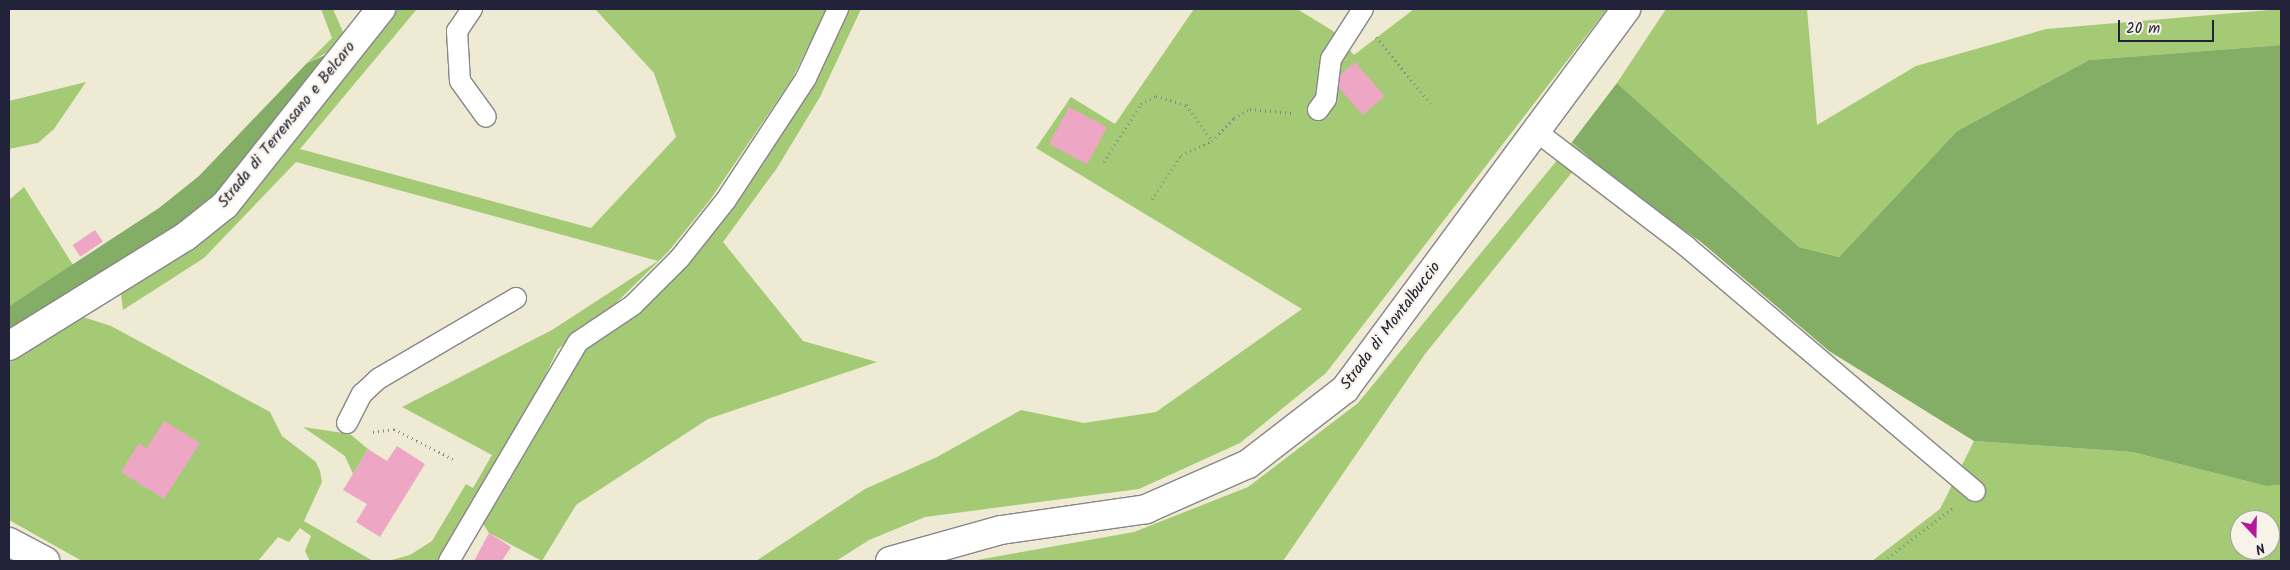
<!DOCTYPE html>
<style>
body{margin:0}
#map{position:relative;width:2290px;height:570px;overflow:hidden;background:#efead3;font-family:Kalam,sans-serif}
div>[style]{position:absolute}
[style*='--x']{left:calc(var(--x)*1px);top:calc(var(--y)*1px);width:calc(var(--w)*1px);rotate:calc(var(--a)*1deg)}
.green>*{inset:0;background:#a5ca75}
.forest>*{inset:0;background:#84ae66}
.building>*{inset:0;background:#eda7c4;transform-origin:0 0}
.path>*{height:3px;margin-top:-1.5px;transform-origin:0;background:repeating-linear-gradient(90deg,#888687 0 1px,transparent 0 5px)}
.roads{filter:drop-shadow(1px 0 #888687) drop-shadow(-1px 0 #888687) drop-shadow(0 1px #888687) drop-shadow(0 -1px #888687)}
.service>*{height:20px;margin:-10px;padding:0 10px;transform-origin:10px;border-radius:10px;background:#fff}
.tertiary>*{height:28px;margin:-14px;padding:0 14px;transform-origin:14px;border-radius:14px;background:#fff}
span{translate:-50% -50%;white-space:nowrap;text-align:center;line-height:1.15;-webkit-text-stroke:4.5px #f7f3e8;paint-order:stroke}
.street-label{font-size:16px;color:#22223b}
.frame{position:absolute;inset:0;border:10px solid #22223b;pointer-events:none}
.north{position:absolute;left:2230px;top:510px;width:50px;height:50px;box-sizing:border-box;background:#f7f3e8;border:1px solid #a29fa3;border-radius:50%;rotate:159deg;font-size:14px;font-weight:700;line-height:20px;text-align:center;color:#22223b}
.north::after{content:'';display:block;margin:auto;width:18px;height:22px;background:#b5179e;clip-path:polygon(50% 0,100% 100%,50% 72%,0 100%)}
.scale{position:absolute;left:2118px;top:20px;width:96px;height:22px;box-sizing:border-box;border:2px solid #22223b;border-top:0;padding-left:6px;font-size:15px;line-height:18px;white-space:nowrap;color:#22223b;-webkit-text-stroke:4px #f7f3e8;paint-order:stroke}
</style>
<div id="map">
<div class="green">
<div style="clip-path:polygon(321px 9px,333px 9px,343px 32px,340px 46px,307px 63px,332px 38px)"></div>
<div style="clip-path:polygon(398px 9px,417px 9px,300px 149px,591px 228px,676px 137px,654px 73px,595px 9px,827px 9px,792px 79px,710px 200px,668px 252px,615px 304px,558px 349px,518px 431px,443px 561px,388px 561px,410px 555px,432px 541px,466px 484px,473px 488px,492px 455px,402px 407px,552px 330px,658px 261px,296px 162px,204px 258px,123px 310px,121px 293px,194px 249px,238px 208px)"></div>
<div style="clip-path:polygon(848px 9px,861px 9px,820px 97px,777px 168px,723px 242px,803px 341px,877px 362px,708px 419px,576px 505px,542px 561px,489px 533px,482px 522px,573px 365px,589px 344px,639px 312px,689px 263px,737px 203px,810px 91px)"></div>
<div style="clip-path:polygon(1194px 9px,1297px 9px,1333px 31px,1354px 55px,1414px 9px,1607px 9px,1326px 373px,1240px 443px,1139px 489px,925px 517px,869px 540px,836px 561px,756px 561px,865px 489px,937px 457px,1021px 410px,1084px 423px,1156px 412px,1302px 309px,1036px 148px,1071px 97px,1115px 124px)"></div>
<div style="clip-path:polygon(1666px 9px,1807px 9px,1817px 125px,1916px 66px,2046px 29px,2281px 9px,2281px 45px,2089px 60px,1957px 131px,1839px 257px,1799px 247px,1617px 83px)"></div>
<div style="clip-path:polygon(86px 82px,54px 129px,38px 143px,9px 149px,9px 101px)"></div>
<div style="clip-path:polygon(1572px 142px,1586px 155px,1425px 354px,1283px 561px,971px 561px,1134px 532px,1248px 487px,1358px 403px)"></div>
<div style="clip-path:polygon(24px 187px,73px 265px,9px 306px,9px 200px)"></div>
<div style="clip-path:polygon(80px 316px,111px 326px,270px 412px,282px 436px,316px 462px,320px 471px,322px 482px,304px 521px,373px 561px,310px 561px,305px 551px,311px 536px,300px 528px,289px 542px,278px 537px,258px 561px,82px 561px,9px 520px,9px 362px)"></div>
<div style="clip-path:polygon(303px 427px,350px 434px,368px 449px,353px 474px,345px 456px)"></div>
<div style="clip-path:polygon(evenodd,1974px 441px,2132px 452px,2266px 486px,2281px 485px,2281px 561px,1872px 561px,1940px 509px,1974px 441px,2240px 520px,2270px 520px,2270px 550px,2240px 550px,2240px 520px)"></div>
</div>
<div class="forest">
<div style="clip-path:polygon(2281px 45px,2281px 485px,2266px 486px,2132px 452px,1974px 441px,1829px 351px,1701px 242px,1622px 187px,1572px 142px,1617px 83px,1799px 247px,1839px 257px,1957px 131px,2089px 60px)"></div>
<div style="clip-path:polygon(332px 52px,219px 201px,9px 333px,9px 306px,159px 208px,199px 176px,307px 63px)"></div>
</div>
<div class="building">
<div style="left:1355px;top:62px;width:45px;height:29px;rotate:49deg"></div>
<div style="left:1069px;top:107px;width:43px;height:42px;rotate:28deg"></div>
<div style="left:95px;top:230px;width:14px;height:27px;rotate:56deg"></div>
<div style="clip-path:polygon(164px 421px,200px 443px,164px 499px,121px 472px,139px 443px,147px 448px)"></div>
<div style="clip-path:polygon(397px 446px,425px 464px,380px 537px,356px 522px,367px 504px,343px 490px,368px 449px,387px 461px)"></div>
<div style="clip-path:polygon(489px 533px,511px 547px,502px 561px,474px 561px)"></div>
</div>
<div class="path">
<div style="--x:1376;--y:37;--w:88;--a:50.5"></div>
<div style="--x:1104;--y:162;--w:69;--a:-57.5"></div>
<div style="--x:1141;--y:104;--w:17;--a:-28"></div>
<div style="--x:1156;--y:96;--w:31;--a:17"></div>
<div style="--x:1186;--y:105;--w:44;--a:54.2"></div>
<div style="--x:1152;--y:199;--w:53;--a:-56.6"></div>
<div style="--x:1181;--y:155;--w:34;--a:-24"></div>
<div style="--x:1212;--y:141;--w:32;--a:-46"></div>
<div style="--x:1234;--y:118;--w:18;--a:-29"></div>
<div style="--x:1250;--y:109;--w:43;--a:5.3"></div>
<div style="--x:373;--y:432;--w:21;--a:-8"></div>
<div style="--x:394;--y:429;--w:66;--a:27"></div>
<div style="--x:1884;--y:561;--w:87;--a:-37.5"></div>
</div>
<div class="roads">
<div class="service">
<div style="--x:472;--y:9;--w:27;--a:124"></div>
<div style="--x:457;--y:31;--w:50;--a:86.6"></div>
<div style="--x:460;--y:81;--w:44;--a:54.2"></div>
<div style="--x:1318;--y:110;--w:14;--a:-54"></div>
<div style="--x:1326;--y:99;--w:40;--a:-82.9"></div>
<div style="--x:1331;--y:59;--w:59;--a:-57.4"></div>
<div style="--x:1537;--y:132;--w:188;--a:37.4"></div>
<div style="--x:1686;--y:246;--w:379;--a:40.3"></div>
<div style="--x:347;--y:423;--w:33;--a:-63"></div>
<div style="--x:362;--y:394;--w:22;--a:-43"></div>
<div style="--x:378;--y:379;--w:160;--a:-30.4"></div>
<div style="--x:449;--y:561;--w:254;--a:-59.5"></div>
<div style="--x:578;--y:342;--w:66;--a:-33.9"></div>
<div style="--x:633;--y:305;--w:66;--a:-45"></div>
<div style="--x:680;--y:258;--w:74;--a:-51.6"></div>
<div style="--x:726;--y:200;--w:146;--a:-56.7"></div>
<div style="--x:806;--y:78;--w:76;--a:-65.1"></div>
</div>
<div class="tertiary">
<div style="--x:9;--y:346;--w:207;--a:-31.8"></div>
<div style="--x:185;--y:237;--w:51;--a:-38.7"></div>
<div style="--x:225;--y:205;--w:251;--a:-51.5"></div>
<div style="--x:9;--y:542;--w:41;--a:27.8"></div>
<div style="--x:890;--y:561;--w:115;--a:-15.6"></div>
<div style="--x:1001;--y:530;--w:147;--a:-8.2"></div>
<div style="--x:1146;--y:509;--w:111;--a:-23.8"></div>
<div style="--x:1248;--y:464;--w:123;--a:-37.7"></div>
<div style="--x:1345;--y:389;--w:473;--a:-53.5"></div>
</div>
</div>
<div class="street-label">
<span style="left:287px;top:125px;rotate:-51deg">Strada di Terrensano e Belcaro</span>
<span style="left:1391px;top:326px;rotate:-53deg">Strada di Montalbuccio</span>
</div>
<div class="frame"></div>
<div class="north">N</div>
<div class="scale">20 m</div>
</div>
